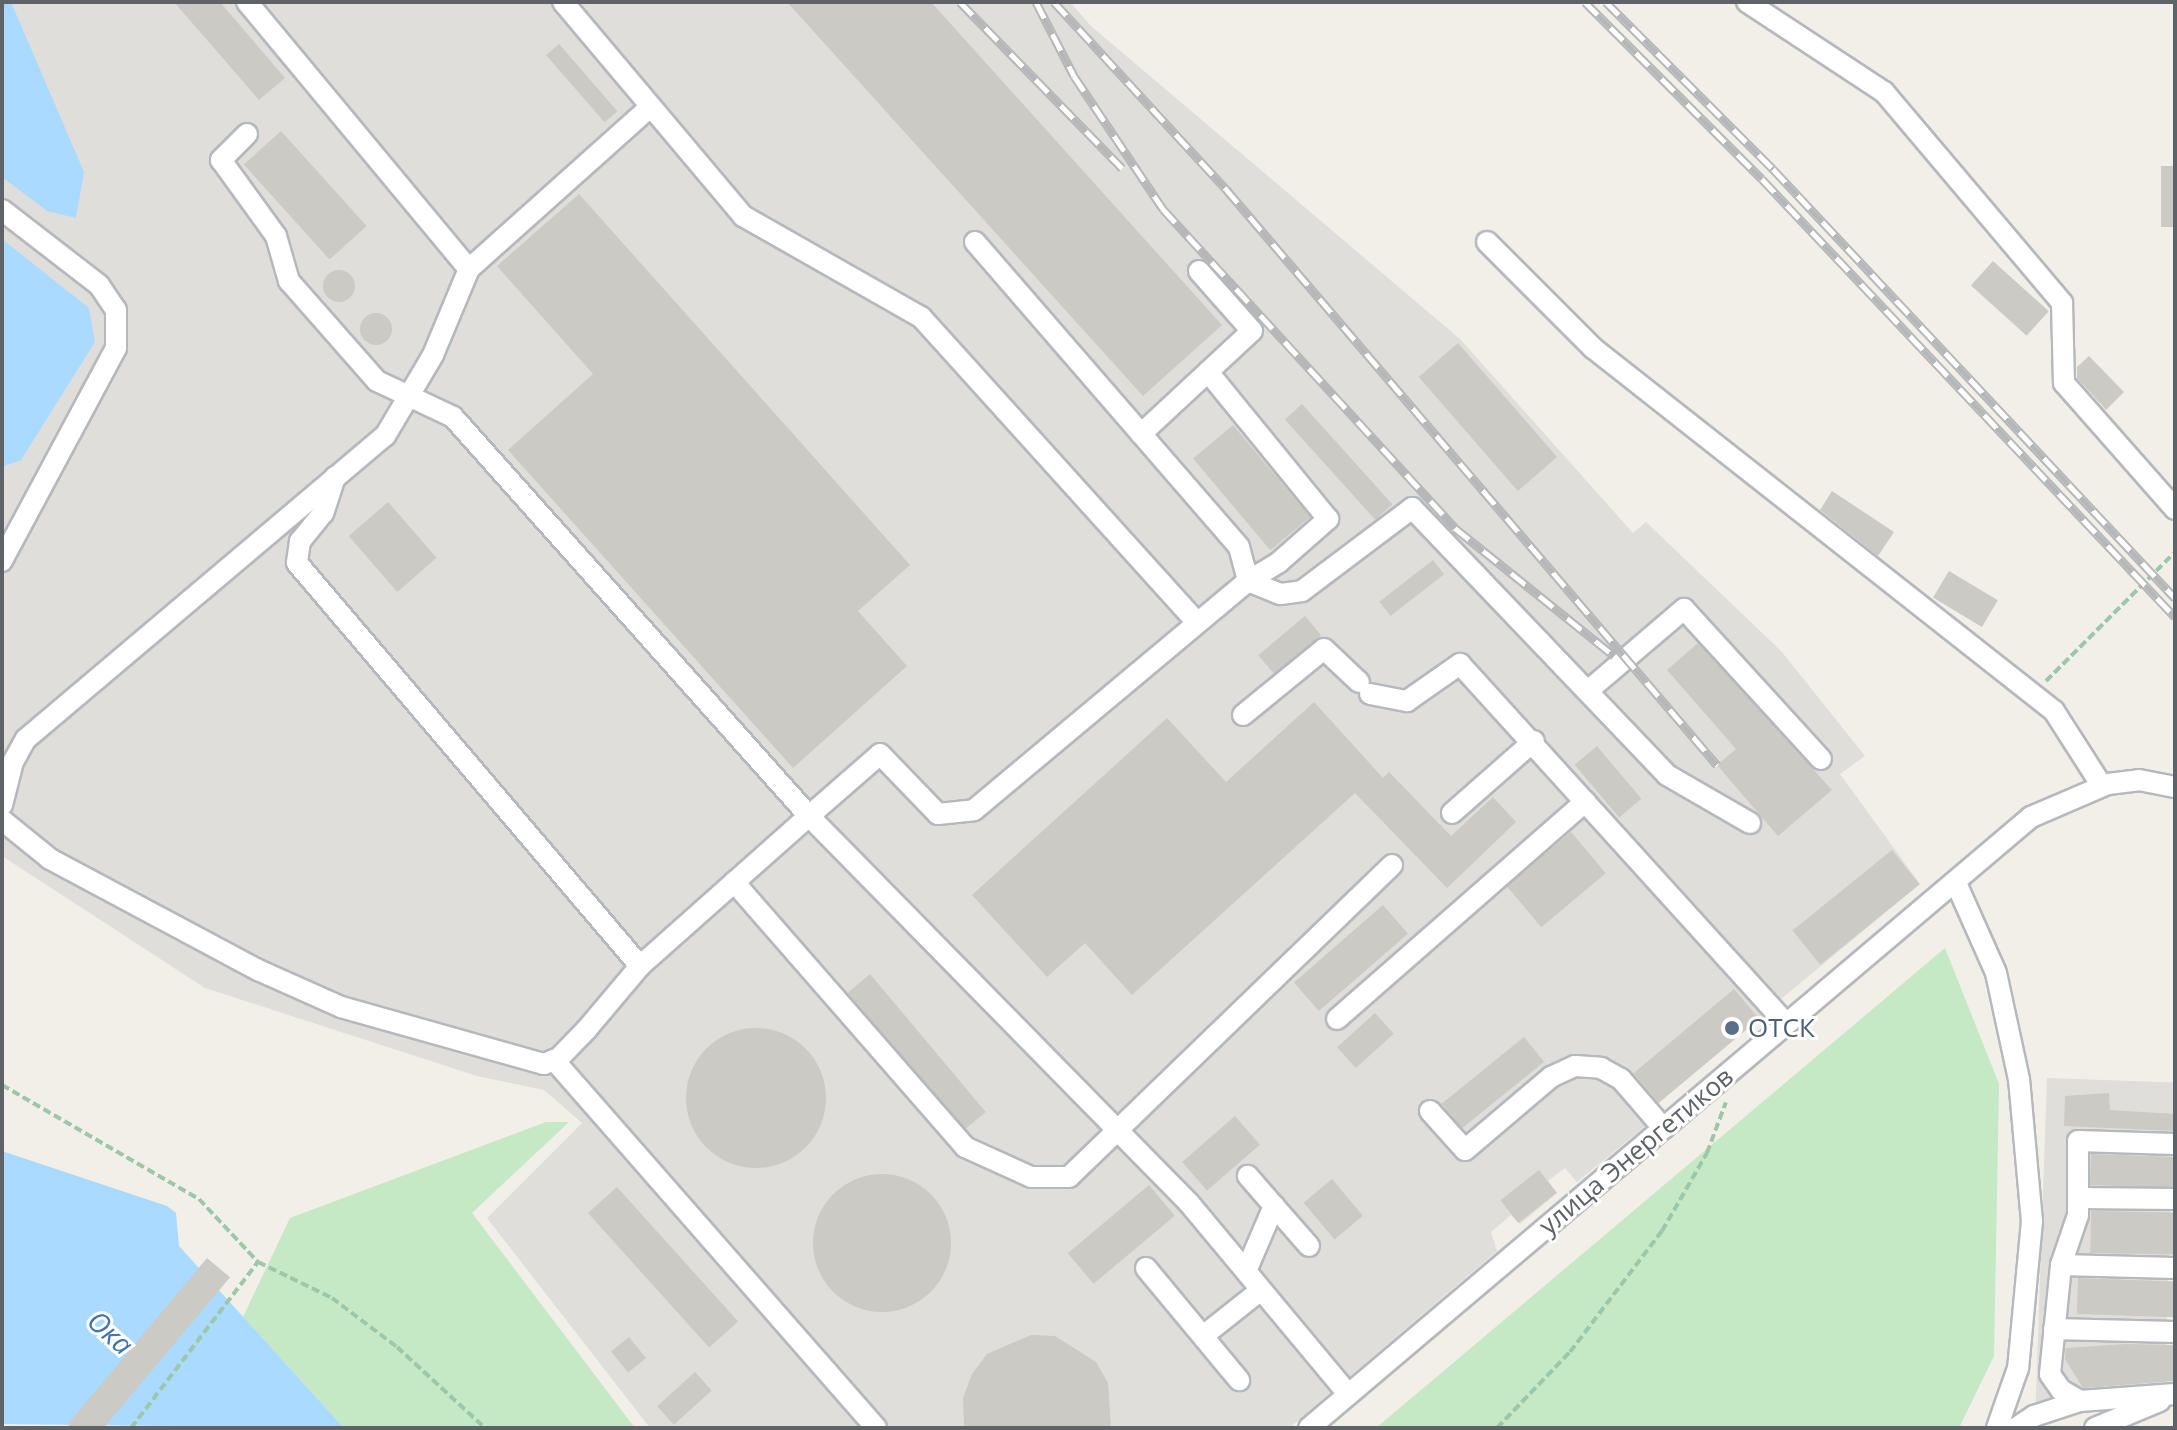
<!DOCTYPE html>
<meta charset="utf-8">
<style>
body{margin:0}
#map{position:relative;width:2177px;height:1430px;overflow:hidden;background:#f1efe8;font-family:"Open Sans",sans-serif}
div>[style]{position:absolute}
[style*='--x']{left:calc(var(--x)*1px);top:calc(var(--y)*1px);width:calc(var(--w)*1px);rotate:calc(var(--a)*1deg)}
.industrial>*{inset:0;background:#e0deda;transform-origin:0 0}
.green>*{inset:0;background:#c5e8c5}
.water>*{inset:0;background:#aadaff}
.building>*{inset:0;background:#cccac5;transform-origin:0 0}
.round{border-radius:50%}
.path>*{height:4px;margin-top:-2px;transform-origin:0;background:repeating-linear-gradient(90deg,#9cc7a9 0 8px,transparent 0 12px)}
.roads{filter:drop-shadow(2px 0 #b5b8bc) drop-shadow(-2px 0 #b5b8bc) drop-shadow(0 2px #b5b8bc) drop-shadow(0 -2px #b5b8bc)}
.minor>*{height:20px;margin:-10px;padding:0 10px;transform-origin:10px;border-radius:10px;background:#fff}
.rail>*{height:9px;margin-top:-4.5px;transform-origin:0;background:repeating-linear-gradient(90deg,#fff 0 18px,#b6b7b8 0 36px);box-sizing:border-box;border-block:2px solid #b6b7b8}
.dots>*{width:22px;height:22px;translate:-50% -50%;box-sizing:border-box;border:4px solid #fff;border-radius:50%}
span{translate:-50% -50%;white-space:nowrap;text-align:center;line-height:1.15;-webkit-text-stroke:6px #fff;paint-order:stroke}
.service-label{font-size:26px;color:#4e5e75}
.left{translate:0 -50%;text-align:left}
.street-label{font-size:26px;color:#5f6368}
.water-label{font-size:28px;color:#4174aa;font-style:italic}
.frame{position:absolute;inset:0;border:4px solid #5f6368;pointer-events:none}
</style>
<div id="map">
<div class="industrial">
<div style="clip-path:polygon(2px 2px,1070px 2px,1091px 26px,1460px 339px,1633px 533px,1646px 522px,1782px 652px,1865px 756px,1840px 774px,1920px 884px,1641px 1115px,1648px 1124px,1577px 1182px,1565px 1168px,1548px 1181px,1557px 1193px,1520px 1224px,1511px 1215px,1491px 1232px,1497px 1251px,1289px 1428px,650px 1428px,487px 1218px,582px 1123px,544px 1090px,477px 1076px,205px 988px,2px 856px)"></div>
<div style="left:2047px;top:1078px;width:128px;height:327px;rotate:2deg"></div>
</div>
<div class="green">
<div style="clip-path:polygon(1945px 948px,1999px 1084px,1994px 1356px,1959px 1428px,1376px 1428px)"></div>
<div style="clip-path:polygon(546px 1122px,569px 1122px,472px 1213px,635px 1428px,344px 1428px,243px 1317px,290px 1218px)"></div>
</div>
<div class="water">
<div style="clip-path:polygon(2px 2px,11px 2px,84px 172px,76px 218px,47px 211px,2px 177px)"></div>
<div style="clip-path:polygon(2px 239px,89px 308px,95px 342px,21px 460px,2px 467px)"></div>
<div style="clip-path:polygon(2px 1151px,167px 1206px,176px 1213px,179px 1246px,344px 1428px,2px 1424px)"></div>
</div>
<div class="building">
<div style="clip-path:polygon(174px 2px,220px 2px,285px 78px,259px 100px)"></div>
<div style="clip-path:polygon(787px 2px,931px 2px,1222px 325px,1143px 396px)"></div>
<div style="left:559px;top:44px;width:89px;height:17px;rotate:49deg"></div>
<div style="left:281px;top:131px;width:128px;height:50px;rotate:48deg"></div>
<div style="left:2161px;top:166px;width:14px;height:61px"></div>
<div style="clip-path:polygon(579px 194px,910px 565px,858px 611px,907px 666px,793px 768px,508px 450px,593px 374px,497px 266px)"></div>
<div style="left:1993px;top:261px;width:75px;height:33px;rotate:42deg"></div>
<div class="round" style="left:323px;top:270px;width:32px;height:32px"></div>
<div class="round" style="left:360px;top:313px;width:32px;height:32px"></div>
<div style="left:1458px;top:343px;width:151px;height:52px;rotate:49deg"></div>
<div style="clip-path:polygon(2089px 356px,2124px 392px,2106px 410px,2077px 378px,2077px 367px)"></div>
<div style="left:1302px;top:404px;width:135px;height:23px;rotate:48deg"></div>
<div style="left:1233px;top:425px;width:120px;height:52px;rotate:50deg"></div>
<div style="clip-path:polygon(1832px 491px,1894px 532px,1878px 556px,1820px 510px)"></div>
<div style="left:388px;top:502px;width:74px;height:52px;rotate:49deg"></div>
<div style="left:1433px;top:560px;width:18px;height:68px;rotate:52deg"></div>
<div style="left:1949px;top:571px;width:57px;height:31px;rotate:31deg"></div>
<div style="left:1305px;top:616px;width:25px;height:61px;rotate:50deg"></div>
<div style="clip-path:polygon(1698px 643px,1832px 790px,1778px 836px,1717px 765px,1736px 749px,1667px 670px)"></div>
<div style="clip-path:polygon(1314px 702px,1383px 778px,1389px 772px,1451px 836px,1493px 797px,1516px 822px,1447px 888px,1355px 793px,1132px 995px,1085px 943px,1047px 977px,972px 895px,1167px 718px,1226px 782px)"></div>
<div style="left:1597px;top:746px;width:69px;height:29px;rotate:50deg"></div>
<div style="left:1571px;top:832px;width:54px;height:84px;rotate:50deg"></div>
<div style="left:1892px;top:850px;width:44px;height:128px;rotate:51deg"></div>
<div style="left:1383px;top:905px;width:38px;height:118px;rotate:49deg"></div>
<div style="left:870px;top:974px;width:180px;height:29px;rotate:50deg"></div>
<div style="left:1734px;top:989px;width:39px;height:131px;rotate:50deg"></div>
<div style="left:1375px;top:1013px;width:28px;height:51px;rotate:48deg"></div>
<div class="round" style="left:686px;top:1028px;width:140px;height:140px"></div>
<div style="left:1524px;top:1037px;width:32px;height:106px;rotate:51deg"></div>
<div style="clip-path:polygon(2109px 1093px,2110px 1110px,2175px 1114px,2175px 1131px,2064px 1126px,2065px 1096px)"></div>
<div style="left:1235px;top:1116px;width:38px;height:70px;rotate:49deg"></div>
<div style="left:2091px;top:1154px;width:84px;height:31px;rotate:2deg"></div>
<div style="left:1539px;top:1170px;width:29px;height:49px;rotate:52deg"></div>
<div class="round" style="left:813px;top:1174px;width:138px;height:138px"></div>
<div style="left:1332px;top:1179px;width:48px;height:37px;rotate:50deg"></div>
<div style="left:1149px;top:1185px;width:40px;height:106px;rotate:50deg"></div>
<div style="left:617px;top:1187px;width:181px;height:39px;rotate:48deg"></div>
<div style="left:2091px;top:1211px;width:84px;height:42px;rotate:1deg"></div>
<div style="left:207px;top:1258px;width:30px;height:217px;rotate:40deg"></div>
<div style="left:2078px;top:1278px;width:97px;height:36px;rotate:2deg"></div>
<div style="clip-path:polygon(1031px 1335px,1055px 1336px,1096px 1362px,1108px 1383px,1111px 1428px,964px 1428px,963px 1398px,972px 1374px,987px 1354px)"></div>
<div style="left:629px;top:1337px;width:27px;height:23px;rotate:51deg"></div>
<div style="clip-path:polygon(2126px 1344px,2175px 1345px,2175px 1381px,2083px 1388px,2065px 1359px,2066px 1348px)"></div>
<div style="left:695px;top:1372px;width:25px;height:51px;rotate:48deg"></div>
</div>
<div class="path">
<div style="--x:2046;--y:681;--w:182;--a:-45"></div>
<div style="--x:2;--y:1085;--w:228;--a:30.1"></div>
<div style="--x:199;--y:1199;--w:86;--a:46.9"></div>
<div style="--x:258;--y:1262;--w:82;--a:25.9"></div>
<div style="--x:332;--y:1298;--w:81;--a:37"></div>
<div style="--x:397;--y:1347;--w:120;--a:42.6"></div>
<div style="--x:131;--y:1428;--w:209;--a:-52.6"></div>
<div style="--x:1497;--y:1428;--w:105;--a:-46.2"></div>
<div style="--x:1570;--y:1352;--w:152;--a:-52.8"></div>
<div style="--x:1662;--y:1231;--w:90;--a:-60"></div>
<div style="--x:1707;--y:1153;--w:54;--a:-69.6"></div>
</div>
<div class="roads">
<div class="minor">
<div style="--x:247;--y:2;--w:347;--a:50.3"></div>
<div style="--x:563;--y:2;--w:280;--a:49.9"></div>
<div style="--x:743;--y:216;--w:205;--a:29.6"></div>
<div style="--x:921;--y:317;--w:410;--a:47.9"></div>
<div style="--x:1747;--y:2;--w:164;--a:33.3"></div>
<div style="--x:1884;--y:92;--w:276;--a:49.8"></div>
<div style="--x:2062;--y:303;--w:80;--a:88.6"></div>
<div style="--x:2064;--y:383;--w:168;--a:48.6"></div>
<div style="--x:247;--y:134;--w:37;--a:135"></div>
<div style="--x:221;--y:160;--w:94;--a:54.1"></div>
<div style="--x:276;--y:236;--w:47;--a:73.9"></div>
<div style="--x:289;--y:281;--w:133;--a:48.7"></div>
<div style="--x:377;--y:381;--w:84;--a:25.3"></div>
<div style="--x:453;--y:417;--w:535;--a:48.26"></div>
<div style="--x:809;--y:816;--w:94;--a:-41.1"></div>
<div style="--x:880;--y:754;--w:83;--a:46"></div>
<div style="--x:938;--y:814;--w:36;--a:-6"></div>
<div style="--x:974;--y:810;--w:357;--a:-39.9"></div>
<div style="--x:1248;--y:581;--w:35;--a:22"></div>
<div style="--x:1281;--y:594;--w:21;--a:-8"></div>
<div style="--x:1302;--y:591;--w:138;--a:-37"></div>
<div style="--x:1412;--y:508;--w:369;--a:46.3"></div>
<div style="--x:1667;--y:775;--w:96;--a:30"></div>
<div style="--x:2;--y:210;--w:123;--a:37.7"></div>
<div style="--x:99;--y:285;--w:30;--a:56"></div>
<div style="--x:116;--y:310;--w:38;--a:90"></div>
<div style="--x:116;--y:348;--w:242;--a:118.2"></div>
<div style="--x:975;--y:242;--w:403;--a:49.1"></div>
<div style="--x:1239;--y:547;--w:35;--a:75"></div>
<div style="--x:1248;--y:581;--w:35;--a:-31"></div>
<div style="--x:1278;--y:563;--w:67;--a:-41.3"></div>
<div style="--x:1328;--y:519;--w:190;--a:-129.2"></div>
<div style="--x:1487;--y:242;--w:150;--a:45"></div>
<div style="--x:1593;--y:348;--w:587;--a:38.22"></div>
<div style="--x:2054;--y:711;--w:89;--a:57.4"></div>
<div style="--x:1141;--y:434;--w:151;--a:-42.9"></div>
<div style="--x:1252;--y:331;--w:80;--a:-131.5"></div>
<div style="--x:335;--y:477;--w:38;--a:108"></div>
<div style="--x:323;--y:513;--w:36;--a:129"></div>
<div style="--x:300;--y:541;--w:22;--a:98"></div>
<div style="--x:297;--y:563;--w:529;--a:49.6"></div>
<div style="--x:1589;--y:690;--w:125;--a:-40.5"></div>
<div style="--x:1684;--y:609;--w:203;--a:47.6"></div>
<div style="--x:1370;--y:694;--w:38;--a:11"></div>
<div style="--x:1407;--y:701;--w:65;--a:-34.9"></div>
<div style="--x:1460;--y:664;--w:485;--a:47.8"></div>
<div style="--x:1243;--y:715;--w:104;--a:-39.2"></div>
<div style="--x:1324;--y:649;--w:48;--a:43.3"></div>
<div style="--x:2;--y:805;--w:44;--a:-75.7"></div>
<div style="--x:13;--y:762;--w:26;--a:-61"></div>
<div style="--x:26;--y:739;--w:470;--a:-40.2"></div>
<div style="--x:385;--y:436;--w:94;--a:-59.3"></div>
<div style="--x:433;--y:355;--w:93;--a:-67.3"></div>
<div style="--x:469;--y:269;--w:240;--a:-41.8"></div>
<div style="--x:1452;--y:813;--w:109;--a:-41.3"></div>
<div style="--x:2;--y:820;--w:62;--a:39.1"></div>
<div style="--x:50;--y:859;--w:236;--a:28.1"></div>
<div style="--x:258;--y:970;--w:91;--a:24"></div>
<div style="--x:341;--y:1007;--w:211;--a:15.7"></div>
<div style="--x:544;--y:1064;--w:16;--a:-22"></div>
<div style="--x:559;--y:1058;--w:40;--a:-46"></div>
<div style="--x:587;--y:1029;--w:82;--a:-49.9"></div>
<div style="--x:640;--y:966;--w:226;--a:-41.6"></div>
<div style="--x:809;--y:816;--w:542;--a:45.52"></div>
<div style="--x:1189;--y:1203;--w:249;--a:50.2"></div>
<div style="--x:734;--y:882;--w:352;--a:48.9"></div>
<div style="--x:965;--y:1147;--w:72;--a:24.4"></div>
<div style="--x:1031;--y:1177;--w:38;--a:0"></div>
<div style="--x:1069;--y:1177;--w:449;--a:-44"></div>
<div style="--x:1956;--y:883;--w:98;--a:66"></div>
<div style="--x:1996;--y:973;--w:108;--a:77.8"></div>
<div style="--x:2019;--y:1079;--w:143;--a:84.8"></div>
<div style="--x:2032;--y:1221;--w:148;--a:95.4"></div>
<div style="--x:2018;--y:1368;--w:64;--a:109.3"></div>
<div style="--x:1337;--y:1019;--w:330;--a:-41.2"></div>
<div style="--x:554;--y:1060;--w:489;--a:48.8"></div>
<div style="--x:1430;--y:1111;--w:52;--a:48.1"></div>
<div style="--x:1465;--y:1150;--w:113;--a:-40.3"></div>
<div style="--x:1551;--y:1077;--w:26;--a:-25"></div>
<div style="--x:1575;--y:1066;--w:26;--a:4"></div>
<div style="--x:1601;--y:1068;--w:23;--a:29"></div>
<div style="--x:1621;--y:1079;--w:65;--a:49.4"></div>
<div style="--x:2079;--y:1198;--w:96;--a:0.6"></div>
<div style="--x:1274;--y:1206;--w:53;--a:48.8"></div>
<div style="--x:2061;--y:1265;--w:114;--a:1.5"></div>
<div style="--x:1146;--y:1268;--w:146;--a:50.3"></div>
<div style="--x:1246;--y:1271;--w:71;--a:-66.7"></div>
<div style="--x:1274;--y:1206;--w:40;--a:-131"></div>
<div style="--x:2054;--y:1329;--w:121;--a:1.4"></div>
<div style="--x:1203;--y:1336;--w:74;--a:-38.4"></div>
<div style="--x:2080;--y:1401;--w:22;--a:-150"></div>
<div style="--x:2061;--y:1390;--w:19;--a:-125"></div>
<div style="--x:2050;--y:1374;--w:110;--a:-84.2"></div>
<div style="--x:2061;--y:1265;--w:53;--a:-71.2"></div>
<div style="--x:2078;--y:1215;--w:74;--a:-90"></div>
<div style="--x:2078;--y:1141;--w:96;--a:1.8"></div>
<div style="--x:1309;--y:1428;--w:946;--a:-40.24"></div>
<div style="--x:2031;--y:817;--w:84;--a:-23.2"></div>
<div style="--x:2108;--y:784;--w:31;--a:-7"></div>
<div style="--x:2139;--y:780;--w:37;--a:11"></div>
<div style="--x:2016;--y:1428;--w:22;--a:-34"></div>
<div style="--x:2034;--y:1416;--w:48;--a:-18.1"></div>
<div style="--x:2080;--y:1401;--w:95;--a:-4.2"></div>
<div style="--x:2095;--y:1428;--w:70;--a:-22.6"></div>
</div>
</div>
<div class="rail">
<div style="--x:960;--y:2;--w:232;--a:45.7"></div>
<div style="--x:1036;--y:2;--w:83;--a:62.8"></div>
<div style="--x:1074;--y:76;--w:160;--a:56.2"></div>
<div style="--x:1163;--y:209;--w:432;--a:47.5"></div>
<div style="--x:1455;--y:528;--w:204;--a:38.8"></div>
<div style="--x:1054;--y:2;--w:254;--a:47.4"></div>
<div style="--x:1226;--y:189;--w:757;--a:49.55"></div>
<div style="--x:1585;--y:2;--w:250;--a:45"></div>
<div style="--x:1762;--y:179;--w:602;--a:46.68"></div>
<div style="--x:1606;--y:2;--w:236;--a:45"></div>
<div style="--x:1773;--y:169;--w:588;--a:46.86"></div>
</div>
<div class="dots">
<div style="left:1732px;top:1028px;background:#5c6f8a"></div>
</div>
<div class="service-label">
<span class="left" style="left:1748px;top:1028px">ОТСК</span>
</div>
<div class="street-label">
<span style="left:1636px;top:1151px;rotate:-40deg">улица Энергетиков</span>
</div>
<div class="water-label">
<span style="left:111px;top:1332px;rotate:42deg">Ока</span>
</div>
<div class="frame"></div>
</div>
